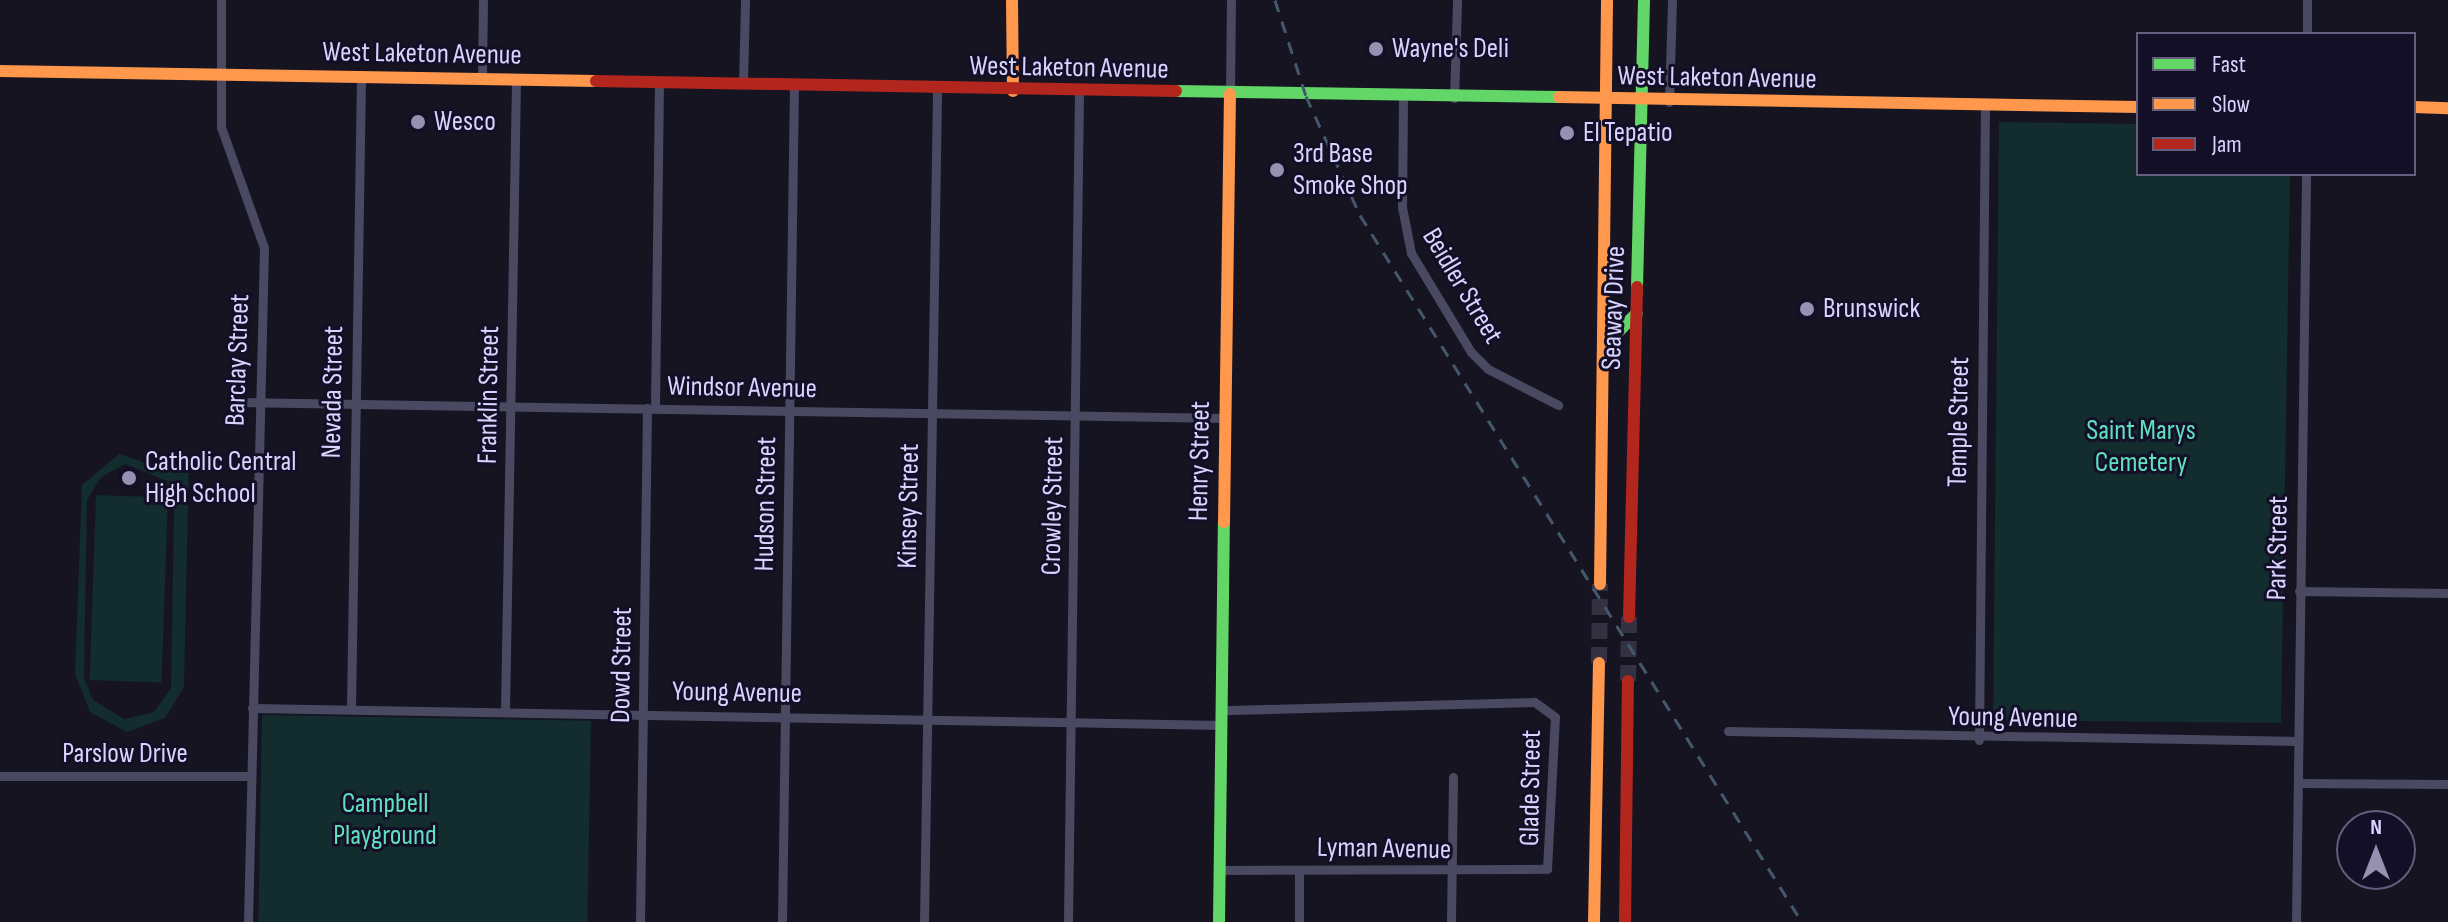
<!DOCTYPE html>
<style>
body{margin:0}
#map{position:relative;width:2448px;height:922px;overflow:hidden;background:#161421;font-family:"Sofia Sans Condensed",sans-serif}
div>[style]{position:absolute}
[style*='--x']{left:calc(var(--x)*1px);top:calc(var(--y)*1px);width:calc(var(--w)*1px);rotate:calc(var(--a)*1deg)}
.green>*{inset:0;background:#132c2d;transform-origin:0 0}
.highway-tunnel>*{height:16px;margin-top:-8px;transform-origin:0;background:repeating-linear-gradient(90deg,#333142 0 16px,transparent 0 24px)}
.street>*{height:9px;margin:-4.5px;padding:0 4.5px;transform-origin:4.5px;border-radius:4.5px;background:#4a4962}
.fast>*{height:12px;margin:-6px;padding:0 6px;transform-origin:6px;border-radius:6px;background:#63d668}
.slow>*{height:12px;margin:-6px;padding:0 6px;transform-origin:6px;border-radius:6px;background:#ff974d}
.jam>*{height:12px;margin:-6px;padding:0 6px;transform-origin:6px;border-radius:6px;background:#b3261e}
.rail>*{height:3px;margin-top:-1.5px;transform-origin:0;background:repeating-linear-gradient(90deg,#43596b 0 12px,transparent 0 22px)}
.dots>*{width:22px;height:22px;translate:-50% -50%;box-sizing:border-box;border:4px solid #130f26;border-radius:50%}
span{translate:-50% -50%;white-space:nowrap;text-align:center;line-height:1.15;-webkit-text-stroke:6px #130f26;paint-order:stroke}
.poi-label{font-size:28px;color:#d9d4ff}
.left{translate:0 -50%;text-align:left}
.street-label{font-size:28px;color:#d9d4ff}
.park-label{font-size:28px;color:#5fe0c0}
.legend{position:absolute;left:2136px;top:32px;width:280px;height:144px;box-sizing:border-box;background:#130f26;border:2px solid #625e7d;margin:0;padding:10px 14px;list-style:none;font-size:24px;color:#d9d4ff}
.legend li{display:flex;align-items:center;gap:16px;height:40px}
.legend b{width:40px;border:2px solid #625e7d}
.north{position:absolute;left:2336px;top:810px;width:80px;height:80px;box-sizing:border-box;background:#130f26;border:2px solid #625e7d;border-radius:50%;rotate:0deg;font-size:22px;font-weight:700;line-height:32px;text-align:center;color:#d9d4ff}
.north::after{content:'';display:block;margin:auto;width:28px;height:36px;background:#9591b1;clip-path:polygon(50% 0,100% 100%,50% 72%,0 100%)}
</style>
<div id="map">
<div class="green">
<div style="clip-path:polygon(1999px 122px,2138px 124px,2138px 174px,2290px 174px,2281px 723px,1993px 720px)"></div>
<div style="clip-path:polygon(evenodd,119px 454px,171px 471px,174px 457px,189px 459px,184px 687px,165px 718px,127px 732px,90px 712px,75px 674px,82px 485px,119px 454px,125px 464px,167px 481px,174px 510px,171px 688px,154px 712px,124px 719px,93px 700px,84px 678px,87px 500px,101px 477px,125px 464px)"></div>
<div style="left:96px;top:495px;width:72px;height:185px;rotate:2deg"></div>
<div style="left:262px;top:715px;width:329px;height:207px;rotate:1deg"></div>
</div>
<div class="highway-tunnel">
<div style="--x:1599;--y:663;--w:79;--a:-89.3"></div>
<div style="--x:1628;--y:681;--w:64;--a:-89.1"></div>
</div>
<div class="street">
<div style="--x:221;--y:0;--w:127;--a:90"></div>
<div style="--x:221;--y:127;--w:128;--a:70.4"></div>
<div style="--x:264;--y:248;--w:674;--a:91.36"></div>
<div style="--x:2307;--y:34;--w:34;--a:-90"></div>
<div style="--x:482;--y:79;--w:79;--a:-89.3"></div>
<div style="--x:743;--y:84;--w:84;--a:-88.6"></div>
<div style="--x:1230;--y:94;--w:94;--a:-89.4"></div>
<div style="--x:1403;--y:97;--w:110;--a:90.5"></div>
<div style="--x:1402;--y:207;--w:47;--a:78.9"></div>
<div style="--x:1411;--y:253;--w:116;--a:58.8"></div>
<div style="--x:1471;--y:352;--w:24;--a:45"></div>
<div style="--x:1488;--y:369;--w:79;--a:27.2"></div>
<div style="--x:1454;--y:98;--w:98;--a:-88.2"></div>
<div style="--x:1669;--y:102;--w:102;--a:-88.3"></div>
<div style="--x:234;--y:402;--w:991;--a:0.92"></div>
<div style="--x:655;--y:408;--w:325;--a:-89.3"></div>
<div style="--x:2299;--y:591;--w:149;--a:0.8"></div>
<div style="--x:252;--y:708;--w:970;--a:1"></div>
<div style="--x:351;--y:708;--w:631;--a:-89.09"></div>
<div style="--x:505;--y:711;--w:631;--a:-89"></div>
<div style="--x:1728;--y:731;--w:570;--a:1.01"></div>
<div style="--x:1979;--y:740;--w:634;--a:-89.46"></div>
<div style="--x:0;--y:776;--w:250;--a:0"></div>
<div style="--x:2299;--y:783;--w:149;--a:0.4"></div>
<div style="--x:1219;--y:870;--w:328;--a:-0.2"></div>
<div style="--x:1547;--y:869;--w:152;--a:-87"></div>
<div style="--x:1555;--y:717;--w:26;--a:-144"></div>
<div style="--x:1534;--y:702;--w:312;--a:178.5"></div>
<div style="--x:1299;--y:870;--w:52;--a:90"></div>
<div style="--x:640;--y:922;--w:514;--a:-89.22"></div>
<div style="--x:782;--y:922;--w:836;--a:-89.18"></div>
<div style="--x:924;--y:922;--w:832;--a:-89.1"></div>
<div style="--x:1068;--y:922;--w:831;--a:-89.24"></div>
<div style="--x:1451;--y:922;--w:145;--a:-89.2"></div>
<div style="--x:2296;--y:922;--w:748;--a:-89.23"></div>
</div>
<div class="fast">
<div style="--x:1176;--y:91;--w:383;--a:0.9"></div>
<div style="--x:1637;--y:287;--w:287;--a:-88.6"></div>
<div style="--x:1611;--y:309;--w:23;--a:70"></div>
<div style="--x:1619;--y:331;--w:25;--a:-45"></div>
<div style="--x:1219;--y:922;--w:400;--a:-89.3"></div>
</div>
<div class="slow">
<div style="--x:1012;--y:0;--w:91;--a:89.4"></div>
<div style="--x:0;--y:71;--w:596;--a:0.96"></div>
<div style="--x:1559;--y:97;--w:579;--a:0.99"></div>
<div style="--x:2414;--y:107;--w:34;--a:2"></div>
<div style="--x:1224;--y:522;--w:428;--a:-89.2"></div>
<div style="--x:1600;--y:584;--w:584;--a:-89.31"></div>
<div style="--x:1594;--y:922;--w:259;--a:-88.9"></div>
</div>
<div class="jam">
<div style="--x:596;--y:81;--w:580;--a:0.99"></div>
<div style="--x:1629;--y:617;--w:330;--a:-88.6"></div>
<div style="--x:1625;--y:922;--w:241;--a:-89.3"></div>
</div>
<div class="rail">
<div style="--x:1275;--y:0;--w:101;--a:72.1"></div>
<div style="--x:1306;--y:96;--w:131;--a:65.6"></div>
<div style="--x:1360;--y:215;--w:834;--a:57.99"></div>
</div>
<div class="dots">
<div style="left:1376px;top:49px;background:#9591b1"></div>
<div style="left:418px;top:122px;background:#9591b1"></div>
<div style="left:1567px;top:133px;background:#9591b1"></div>
<div style="left:1277px;top:170px;background:#9591b1"></div>
<div style="left:1807px;top:309px;background:#9591b1"></div>
<div style="left:129px;top:478px;background:#9591b1"></div>
</div>
<div class="poi-label">
<span class="left" style="left:1392px;top:49px">Wayne's Deli</span>
<span class="left" style="left:434px;top:122px">Wesco</span>
<span class="left" style="left:1583px;top:133px">El Tepatio</span>
<span class="left" style="left:1293px;top:170px">3rd Base<br>Smoke Shop</span>
<span class="left" style="left:1823px;top:309px">Brunswick</span>
<span class="left" style="left:145px;top:478px">Catholic Central<br>High School</span>
</div>
<div class="street-label">
<span style="left:422px;top:54px;rotate:1deg">West Laketon Avenue</span>
<span style="left:1069px;top:68px;rotate:1deg">West Laketon Avenue</span>
<span style="left:1717px;top:78px;rotate:1deg">West Laketon Avenue</span>
<span style="left:1462px;top:286px;rotate:59deg">Beidler Street</span>
<span style="left:1614px;top:308px;rotate:-88deg">Seaway Drive</span>
<span style="left:238px;top:360px;rotate:-88deg">Barclay Street</span>
<span style="left:742px;top:388px;rotate:1deg">Windsor Avenue</span>
<span style="left:333px;top:392px;rotate:-89deg">Nevada Street</span>
<span style="left:489px;top:395px;rotate:-89deg">Franklin Street</span>
<span style="left:1959px;top:422px;rotate:-89deg">Temple Street</span>
<span style="left:1200px;top:461px;rotate:-89deg">Henry Street</span>
<span style="left:766px;top:504px;rotate:-89deg">Hudson Street</span>
<span style="left:909px;top:506px;rotate:-89deg">Kinsey Street</span>
<span style="left:1053px;top:506px;rotate:-89deg">Crowley Street</span>
<span style="left:2278px;top:548px;rotate:-89deg">Park Street</span>
<span style="left:622px;top:665px;rotate:-89deg">Dowd Street</span>
<span style="left:737px;top:693px;rotate:1deg">Young Avenue</span>
<span style="left:2013px;top:718px;rotate:1deg">Young Avenue</span>
<span style="left:125px;top:754px">Parslow Drive</span>
<span style="left:1531px;top:788px;rotate:-89deg">Glade Street</span>
<span style="left:1384px;top:849px;rotate:1deg">Lyman Avenue</span>
</div>
<div class="park-label">
<span style="left:2141px;top:447px">Saint Marys<br>Cemetery</span>
<span style="left:385px;top:820px">Campbell<br>Playground</span>
</div>
<ul class="legend">
<li><b style="height:10px;background:#63d668"></b>Fast</li>
<li><b style="height:10px;background:#ff974d"></b>Slow</li>
<li><b style="height:10px;background:#b3261e"></b>Jam</li>
</ul>
<div class="north">N</div>
</div>
